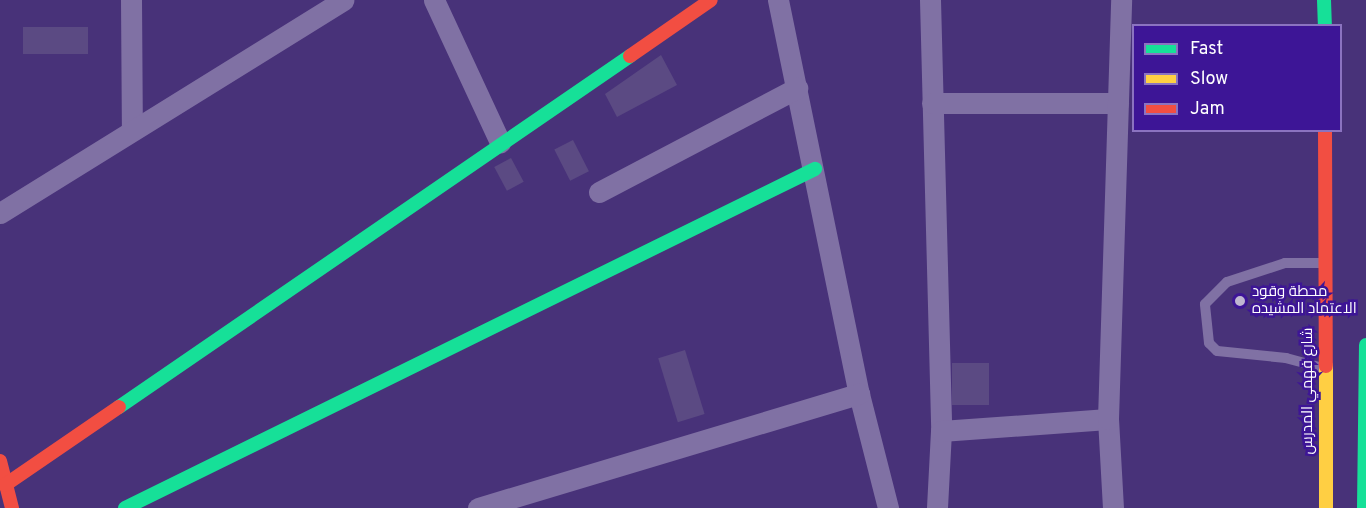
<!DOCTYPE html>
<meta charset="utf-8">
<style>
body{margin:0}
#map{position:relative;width:1366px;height:508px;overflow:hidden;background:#483279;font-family:Overpass,Cairo,sans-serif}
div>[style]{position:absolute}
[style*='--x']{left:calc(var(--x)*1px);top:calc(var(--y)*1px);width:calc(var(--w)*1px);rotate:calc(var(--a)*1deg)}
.building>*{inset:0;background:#5b4a83;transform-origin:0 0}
.lane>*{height:10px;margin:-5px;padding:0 5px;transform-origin:5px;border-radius:5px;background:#8071a4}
.street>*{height:21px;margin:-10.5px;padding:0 10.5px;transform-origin:10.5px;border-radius:10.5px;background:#8071a4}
.fast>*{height:14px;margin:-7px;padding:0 7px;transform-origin:7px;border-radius:7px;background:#16e098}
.slow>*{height:14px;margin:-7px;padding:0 7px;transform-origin:7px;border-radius:7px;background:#ffcf43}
.jam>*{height:14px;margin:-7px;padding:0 7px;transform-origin:7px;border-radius:7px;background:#f24e42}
.dots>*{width:16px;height:16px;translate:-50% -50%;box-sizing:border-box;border:3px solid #3d1596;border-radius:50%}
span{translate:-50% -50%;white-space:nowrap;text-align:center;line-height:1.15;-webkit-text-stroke:5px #3d1596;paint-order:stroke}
.poi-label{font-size:15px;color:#fff}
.left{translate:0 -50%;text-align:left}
.street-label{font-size:15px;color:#fff}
.legend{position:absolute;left:1132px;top:24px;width:210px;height:108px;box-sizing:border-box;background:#3d1596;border:2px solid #8b73c0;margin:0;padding:8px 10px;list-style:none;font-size:18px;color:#fff}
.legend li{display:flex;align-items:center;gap:12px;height:30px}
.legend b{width:30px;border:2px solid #8b73c0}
</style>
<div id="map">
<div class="building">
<div style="left:23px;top:27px;width:65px;height:27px"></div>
<div style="clip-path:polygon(661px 55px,677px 85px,617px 117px,605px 94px)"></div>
<div style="left:573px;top:140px;width:35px;height:21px;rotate:63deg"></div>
<div style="left:511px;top:158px;width:27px;height:19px;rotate:62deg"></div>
<div style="left:685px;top:350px;width:67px;height:28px;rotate:73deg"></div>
<div style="left:952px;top:363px;width:37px;height:42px"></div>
</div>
<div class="lane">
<div style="--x:1323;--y:368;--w:38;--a:-165"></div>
<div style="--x:1286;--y:358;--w:69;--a:-174.2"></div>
<div style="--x:1217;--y:351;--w:11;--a:-135"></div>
<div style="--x:1209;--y:343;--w:39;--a:-96"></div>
<div style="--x:1205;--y:304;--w:31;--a:-45"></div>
<div style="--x:1227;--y:282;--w:61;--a:-18.1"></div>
<div style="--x:1285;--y:263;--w:40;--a:0"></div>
</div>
<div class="street">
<div style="--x:131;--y:0;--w:130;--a:89.6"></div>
<div style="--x:434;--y:0;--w:157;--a:65.1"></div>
<div style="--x:778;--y:0;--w:402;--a:78.4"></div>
<div style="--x:859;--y:394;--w:118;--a:75.7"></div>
<div style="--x:930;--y:0;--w:431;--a:88.5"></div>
<div style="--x:941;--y:431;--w:77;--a:93"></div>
<div style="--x:932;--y:103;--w:186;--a:0"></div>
<div style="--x:599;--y:192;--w:224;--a:-27.7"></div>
<div style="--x:0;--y:213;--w:404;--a:-31.8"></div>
<div style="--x:941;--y:431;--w:167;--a:-4.1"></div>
<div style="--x:478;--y:508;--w:398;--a:-16.7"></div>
<div style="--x:1113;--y:508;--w:89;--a:-93.2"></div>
<div style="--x:1108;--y:419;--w:419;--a:-88.2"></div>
</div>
<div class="fast">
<div style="--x:1324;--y:0;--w:26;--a:88"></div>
<div style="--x:119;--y:407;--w:620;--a:-34.48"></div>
<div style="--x:125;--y:508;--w:769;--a:-26.17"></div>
<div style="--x:1364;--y:508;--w:163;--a:-89.3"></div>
</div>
<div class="slow">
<div style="--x:1326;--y:366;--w:142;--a:90"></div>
</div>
<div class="jam">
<div style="--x:630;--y:56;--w:98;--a:-34.7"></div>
<div style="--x:1325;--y:130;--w:236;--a:89.8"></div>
<div style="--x:0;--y:461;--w:49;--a:75.7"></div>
<div style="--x:5;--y:485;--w:138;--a:-34.4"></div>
</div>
<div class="dots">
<div style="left:1240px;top:301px;background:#bfb7d0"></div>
</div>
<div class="poi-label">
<span class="left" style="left:1252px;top:301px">محطة وقود<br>الاعتماد المشيده</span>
</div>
<div class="street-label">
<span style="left:1309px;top:391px;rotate:-90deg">شارع فهمي المدرس</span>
</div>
<ul class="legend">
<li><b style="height:8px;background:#16e098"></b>Fast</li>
<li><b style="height:8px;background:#ffcf43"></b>Slow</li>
<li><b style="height:8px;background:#f24e42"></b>Jam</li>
</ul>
</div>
